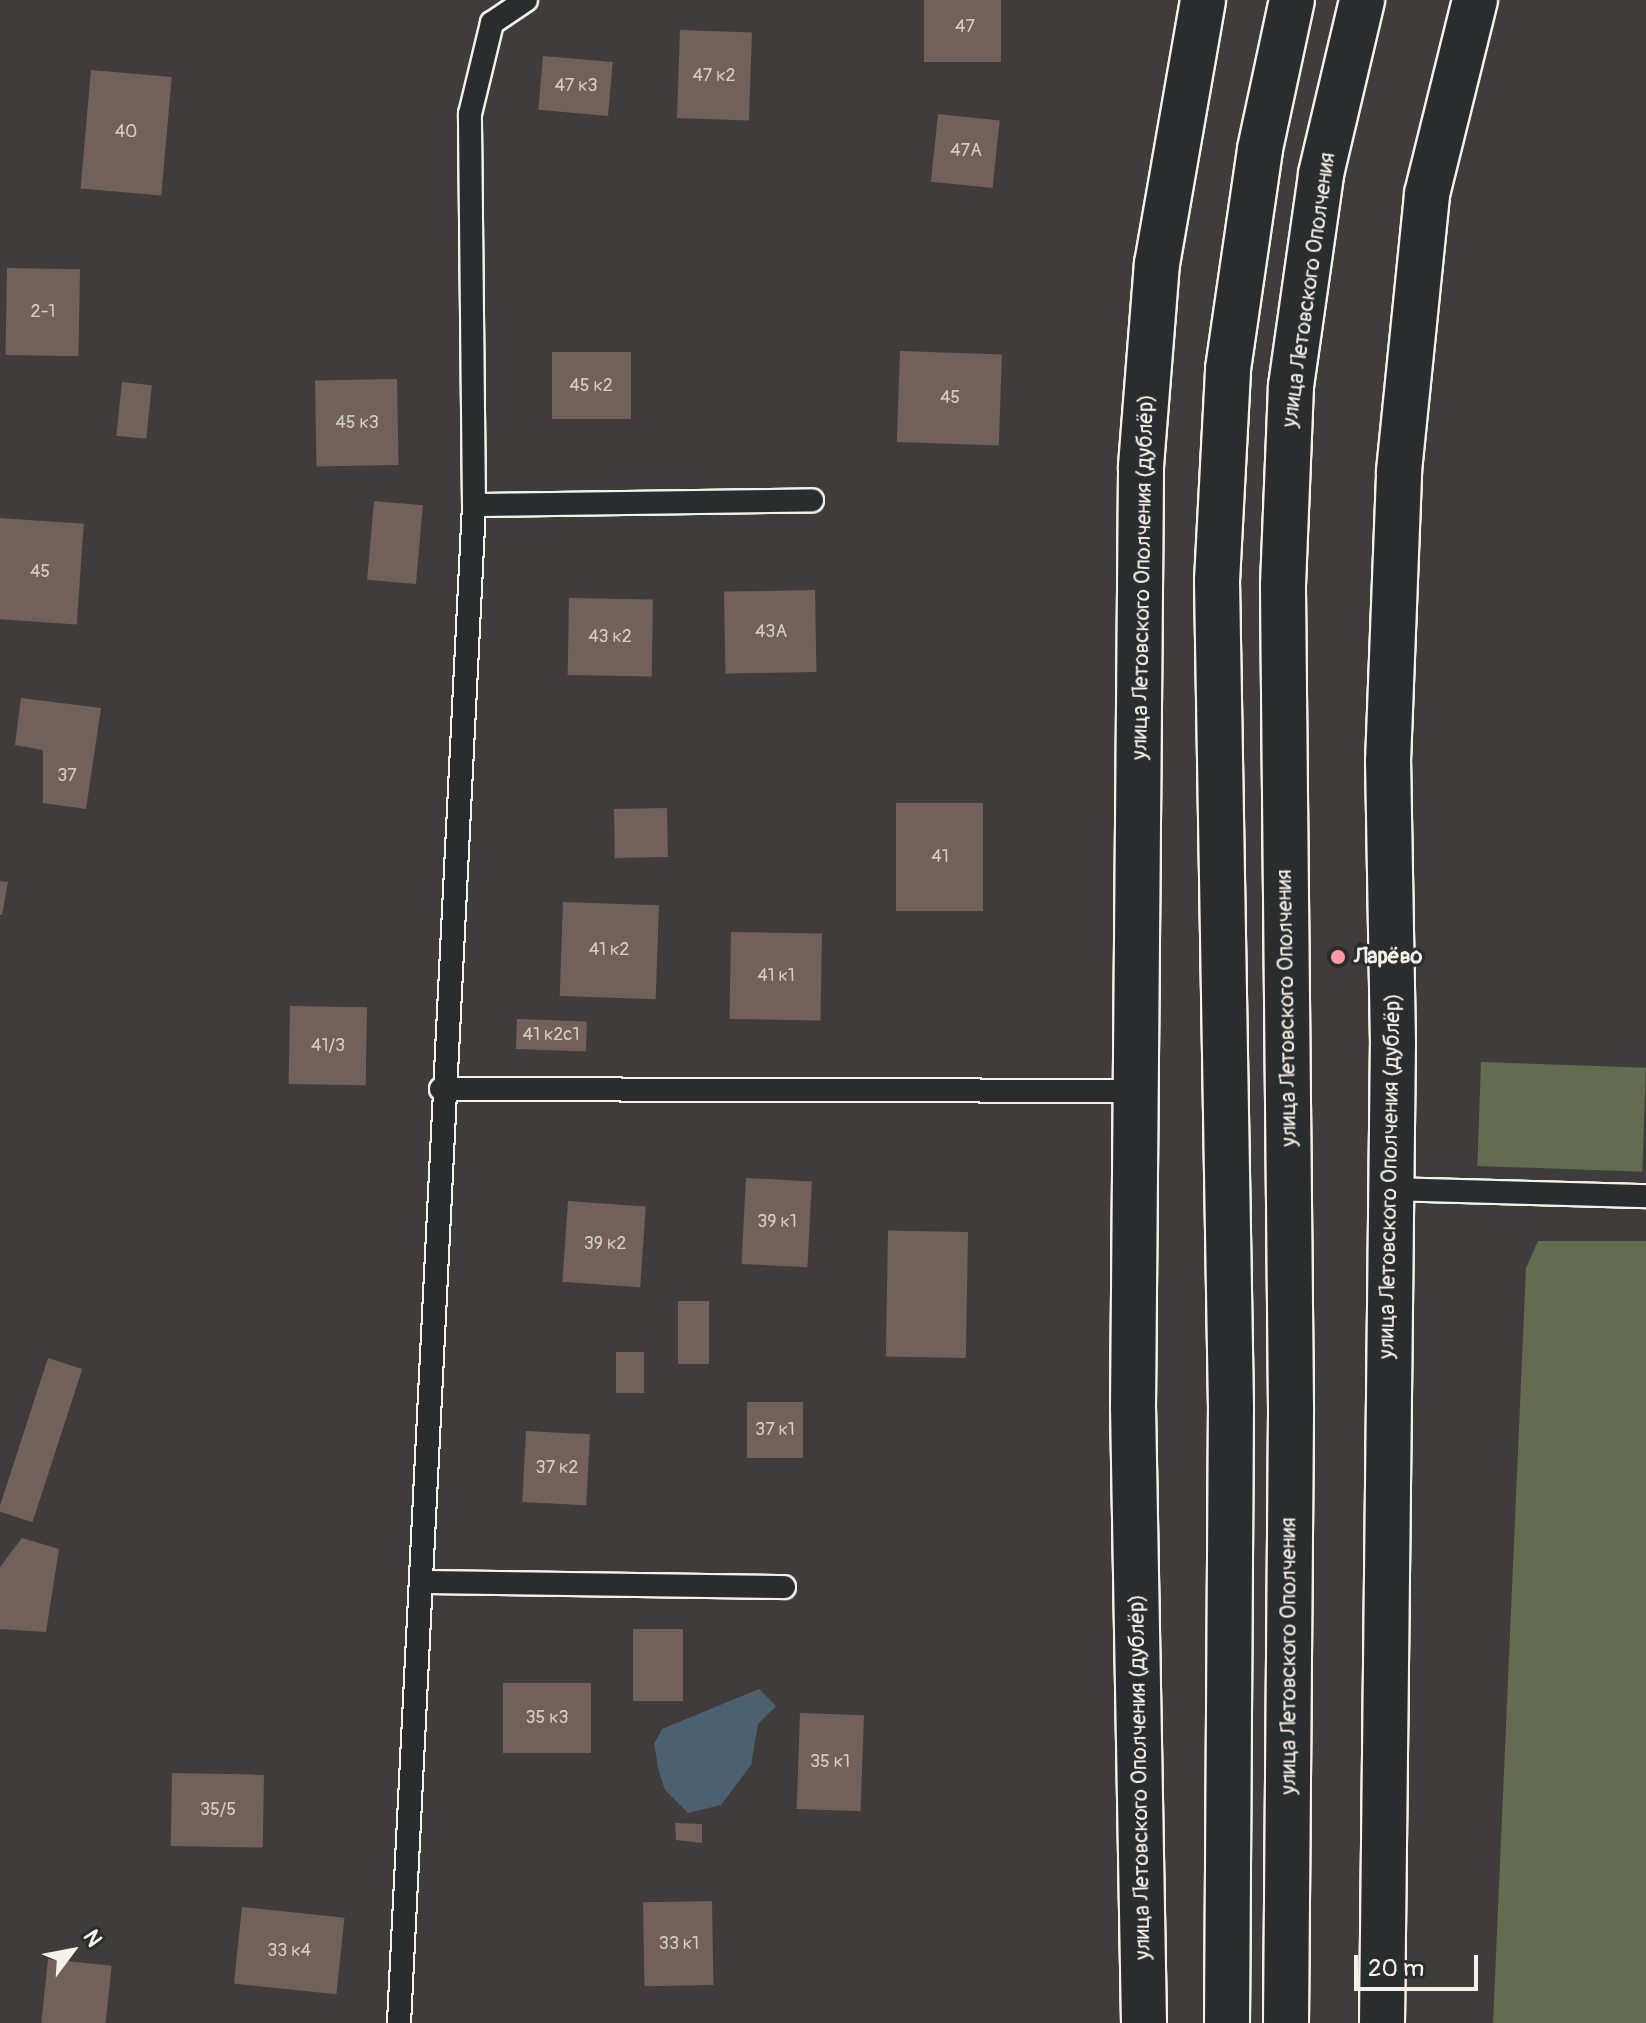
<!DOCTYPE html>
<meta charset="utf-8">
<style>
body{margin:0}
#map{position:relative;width:1646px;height:2023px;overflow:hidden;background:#403c3c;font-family:Pangolin,sans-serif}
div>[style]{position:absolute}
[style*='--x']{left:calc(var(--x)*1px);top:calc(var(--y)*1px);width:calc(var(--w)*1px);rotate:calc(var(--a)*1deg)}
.green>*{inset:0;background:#636b51;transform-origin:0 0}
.water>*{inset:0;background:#4d6070}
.building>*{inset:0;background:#72605b;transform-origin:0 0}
.roads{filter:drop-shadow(2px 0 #f4f1e8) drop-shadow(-2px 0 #f4f1e8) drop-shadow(0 2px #f4f1e8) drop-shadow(0 -2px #f4f1e8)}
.lane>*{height:22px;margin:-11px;padding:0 11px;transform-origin:11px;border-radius:11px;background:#2a2d2e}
.secondary>*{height:44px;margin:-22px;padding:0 22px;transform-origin:22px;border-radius:22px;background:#2a2d2e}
.dots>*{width:22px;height:22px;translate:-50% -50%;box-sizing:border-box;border:4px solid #2a2d2e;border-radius:50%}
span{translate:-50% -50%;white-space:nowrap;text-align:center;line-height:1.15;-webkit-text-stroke:6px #2a2d2e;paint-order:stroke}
.number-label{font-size:18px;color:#d4cdc5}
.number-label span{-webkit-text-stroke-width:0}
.street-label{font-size:22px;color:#f4f1e8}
.poi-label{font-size:22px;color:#f4f1e8;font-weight:700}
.left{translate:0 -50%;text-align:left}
.north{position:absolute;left:32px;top:1911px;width:80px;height:80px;-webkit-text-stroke:6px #2a2d2e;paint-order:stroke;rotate:58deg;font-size:22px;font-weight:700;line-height:32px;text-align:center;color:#f4f1e8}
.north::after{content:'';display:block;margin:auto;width:28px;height:36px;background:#f4f1e8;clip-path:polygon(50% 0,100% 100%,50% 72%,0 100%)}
.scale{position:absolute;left:1354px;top:1955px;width:124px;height:36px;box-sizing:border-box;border:4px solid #f4f1e8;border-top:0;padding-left:10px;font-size:24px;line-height:28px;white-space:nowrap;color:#f4f1e8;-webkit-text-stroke:6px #2a2d2e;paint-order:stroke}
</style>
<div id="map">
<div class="green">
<div style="left:1481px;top:1062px;width:165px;height:104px;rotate:2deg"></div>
<div style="clip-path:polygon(1538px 1241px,1646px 1241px,1646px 2023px,1493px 2023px,1526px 1268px)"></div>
</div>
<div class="water">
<div style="clip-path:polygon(759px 1689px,776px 1706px,758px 1724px,751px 1765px,721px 1805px,688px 1813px,665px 1790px,659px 1772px,654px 1744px,662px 1729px)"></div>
</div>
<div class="building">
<div style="left:924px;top:0;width:77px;height:62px"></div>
<div style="left:680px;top:30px;width:72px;height:88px;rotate:2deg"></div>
<div style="left:543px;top:56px;width:70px;height:54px;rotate:5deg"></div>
<div style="left:91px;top:70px;width:81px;height:119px;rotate:5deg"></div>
<div style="left:938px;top:114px;width:62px;height:68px;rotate:6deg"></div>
<div style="left:7px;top:268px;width:73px;height:87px;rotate:1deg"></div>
<div style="left:900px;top:351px;width:102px;height:91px;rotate:2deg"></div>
<div style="left:552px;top:352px;width:79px;height:67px"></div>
<div style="left:397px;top:379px;width:86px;height:82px;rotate:89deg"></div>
<div style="left:122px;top:382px;width:30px;height:54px;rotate:6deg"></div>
<div style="left:374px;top:501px;width:49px;height:79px;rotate:5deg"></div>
<div style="left:0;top:518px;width:84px;height:101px;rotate:4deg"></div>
<div style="left:815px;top:590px;width:82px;height:91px;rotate:89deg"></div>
<div style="left:569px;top:598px;width:84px;height:77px;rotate:1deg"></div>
<div style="clip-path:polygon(21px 698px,101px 708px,86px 809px,43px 803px,43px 750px,15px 745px)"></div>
<div style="left:896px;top:803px;width:87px;height:108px"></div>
<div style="left:667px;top:808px;width:49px;height:53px;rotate:89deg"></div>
<div style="clip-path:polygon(0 881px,8px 882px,2px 915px,0 915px)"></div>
<div style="left:563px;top:902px;width:96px;height:94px;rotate:2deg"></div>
<div style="left:731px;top:932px;width:91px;height:87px;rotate:1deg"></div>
<div style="left:290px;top:1006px;width:77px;height:78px;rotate:1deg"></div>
<div style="left:517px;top:1019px;width:70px;height:30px;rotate:2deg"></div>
<div style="left:746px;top:1178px;width:66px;height:86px;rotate:3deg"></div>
<div style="left:568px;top:1201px;width:78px;height:81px;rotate:4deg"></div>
<div style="left:968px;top:1232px;width:126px;height:80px;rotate:91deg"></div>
<div style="left:678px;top:1301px;width:31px;height:63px"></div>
<div style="left:616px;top:1352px;width:28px;height:41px"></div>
<div style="left:48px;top:1358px;width:36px;height:161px;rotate:18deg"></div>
<div style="left:747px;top:1402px;width:56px;height:56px"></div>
<div style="left:526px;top:1431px;width:64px;height:71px;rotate:3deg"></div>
<div style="clip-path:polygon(22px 1538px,59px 1549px,46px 1632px,0 1629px,0 1567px)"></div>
<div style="left:633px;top:1629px;width:50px;height:72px"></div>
<div style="left:503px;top:1683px;width:88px;height:70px"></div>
<div style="left:800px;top:1713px;width:64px;height:96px;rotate:2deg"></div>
<div style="left:172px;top:1773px;width:92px;height:73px;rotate:1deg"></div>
<div style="clip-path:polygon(675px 1823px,702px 1824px,702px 1843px,676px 1840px)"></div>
<div style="left:712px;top:1901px;width:84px;height:69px;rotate:89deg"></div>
<div style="left:242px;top:1907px;width:103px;height:77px;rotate:6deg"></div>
<div style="left:48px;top:1959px;width:64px;height:64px;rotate:6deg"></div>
</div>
<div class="roads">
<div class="lane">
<div style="--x:474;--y:505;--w:338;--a:-0.8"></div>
<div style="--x:441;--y:1089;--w:695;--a:0.16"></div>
<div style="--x:1391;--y:1189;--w:255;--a:1.6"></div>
<div style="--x:421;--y:1582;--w:363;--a:0.8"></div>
<div style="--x:399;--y:2023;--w:1520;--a:-87.17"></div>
<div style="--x:474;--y:505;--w:391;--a:-90.6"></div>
<div style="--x:470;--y:114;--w:94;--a:-76.4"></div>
<div style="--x:492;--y:23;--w:41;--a:-34.1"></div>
</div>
<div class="secondary">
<div style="--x:1144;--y:2023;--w:615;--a:-91.02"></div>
<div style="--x:1133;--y:1408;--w:942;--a:-89.51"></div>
<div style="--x:1141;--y:466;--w:203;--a:-85.5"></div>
<div style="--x:1157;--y:264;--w:268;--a:-80.1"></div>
<div style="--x:1227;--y:2023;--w:615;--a:-89.63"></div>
<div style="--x:1231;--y:1408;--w:827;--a:-90.97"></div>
<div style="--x:1217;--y:581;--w:212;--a:-87"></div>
<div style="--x:1228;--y:369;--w:222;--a:-81.7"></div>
<div style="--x:1260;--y:149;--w:152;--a:-77.9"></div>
<div style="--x:1286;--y:2023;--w:615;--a:-89.53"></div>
<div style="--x:1291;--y:1408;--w:823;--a:-90.56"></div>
<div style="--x:1283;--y:585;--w:199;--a:-87.7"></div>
<div style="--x:1291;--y:386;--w:214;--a:-81.9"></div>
<div style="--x:1321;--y:174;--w:179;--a:-76.7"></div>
<div style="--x:1382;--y:2023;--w:979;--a:-89.36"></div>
<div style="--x:1393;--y:1044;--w:282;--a:-91"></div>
<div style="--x:1388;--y:762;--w:291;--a:-87.8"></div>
<div style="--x:1399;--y:471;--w:278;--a:-84.2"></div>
<div style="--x:1427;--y:194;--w:200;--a:-76.1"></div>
</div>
</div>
<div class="dots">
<div style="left:1338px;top:957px;background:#ff9aa2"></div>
</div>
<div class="number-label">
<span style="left:965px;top:27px">47</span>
<span style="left:714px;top:76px">47 к2</span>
<span style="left:576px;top:86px">47 к3</span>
<span style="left:126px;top:132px">40</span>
<span style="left:966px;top:151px">47А</span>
<span style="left:43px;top:312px">2-1</span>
<span style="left:591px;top:386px">45 к2</span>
<span style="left:950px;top:398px">45</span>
<span style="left:357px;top:423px">45 к3</span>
<span style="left:40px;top:572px">45</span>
<span style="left:771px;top:632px">43А</span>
<span style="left:610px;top:637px">43 к2</span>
<span style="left:67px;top:776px">37</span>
<span style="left:940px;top:857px">41</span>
<span style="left:609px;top:950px">41 к2</span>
<span style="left:776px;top:976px">41 к1</span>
<span style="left:551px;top:1035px">41 к2с1</span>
<span style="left:328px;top:1046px">41/3</span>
<span style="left:777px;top:1222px">39 к1</span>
<span style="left:605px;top:1244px">39 к2</span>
<span style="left:775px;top:1430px">37 к1</span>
<span style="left:557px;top:1468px">37 к2</span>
<span style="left:547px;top:1718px">35 к3</span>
<span style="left:830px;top:1762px">35 к1</span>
<span style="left:218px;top:1810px">35/5</span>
<span style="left:679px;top:1944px">33 к1</span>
<span style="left:289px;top:1951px">33 к4</span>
</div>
<div class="street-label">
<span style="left:1309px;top:290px;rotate:-82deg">улица Летовского Ополчения</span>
<span style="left:1143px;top:577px;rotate:-89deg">улица Летовского Ополчения (дублёр)</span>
<span style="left:1287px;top:1008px;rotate:-91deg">улица Летовского Ополчения</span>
<span style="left:1390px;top:1176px;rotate:-89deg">улица Летовского Ополчения (дублёр)</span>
<span style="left:1289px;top:1656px;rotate:-90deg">улица Летовского Ополчения</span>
<span style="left:1140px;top:1777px;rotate:-91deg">улица Летовского Ополчения (дублёр)</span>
</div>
<div class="poi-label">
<span class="left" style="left:1354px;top:957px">Ларёво</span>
</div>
<div class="north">N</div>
<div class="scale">20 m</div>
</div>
